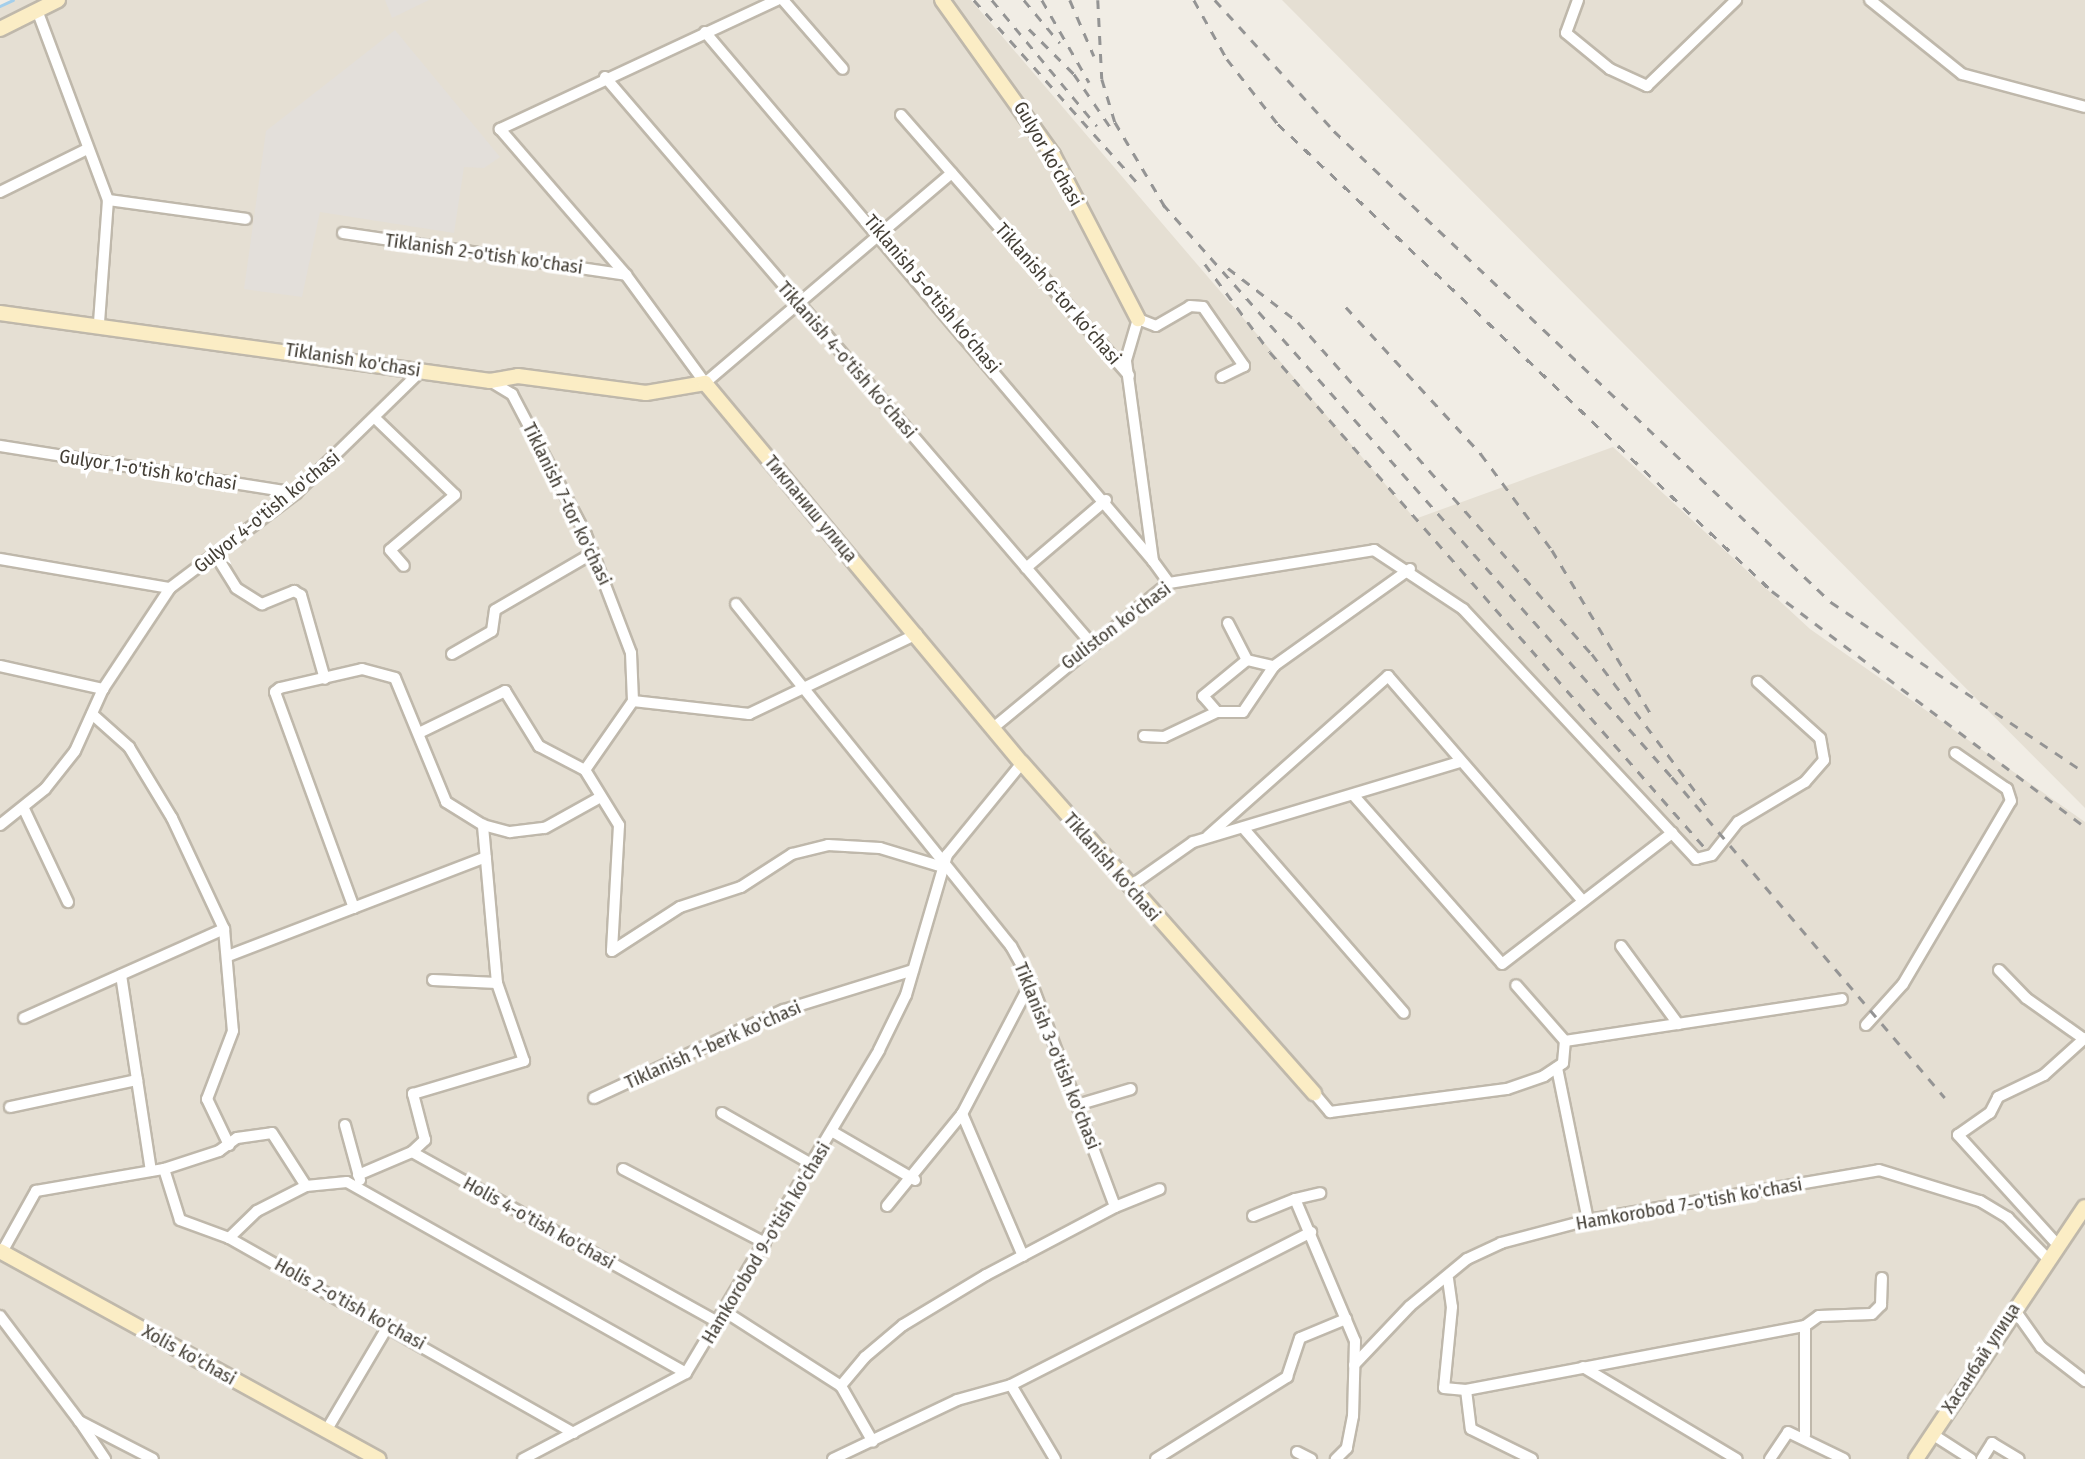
<!DOCTYPE html>
<meta charset="utf-8">
<style>
body{margin:0}
#map{position:relative;width:2085px;height:1459px;overflow:hidden;background:#f1ede5;font-family:"Fira Sans Condensed",sans-serif}
div>[style]{position:absolute}
[style*='--x']{left:calc(var(--x)*1px);top:calc(var(--y)*1px);width:calc(var(--w)*1px);rotate:calc(var(--a)*1deg)}
.residential>*{inset:0;background:#e5dfd3}
.industrial>*{inset:0;background:#e3dfda}
.stream>*{height:2.5px;margin:-1.25px;padding:0 1.25px;transform-origin:1.25px;border-radius:1.25px;background:#a4cfeb}
.roads{filter:drop-shadow(2px 0 #bfb8ab) drop-shadow(-2px 0 #bfb8ab) drop-shadow(0 2px #bfb8ab) drop-shadow(0 -2px #bfb8ab)}
.street>*{height:10px;margin:-5px;padding:0 5px;transform-origin:5px;border-radius:5px;background:#fff}
.secondary>*{height:14px;margin:-7px;padding:0 7px;transform-origin:7px;border-radius:7px;background:#fbedc5}
.rail>*{height:2.5px;margin-top:-1.25px;transform-origin:0;background:repeating-linear-gradient(90deg,#949494 0 9px,transparent 0 18px)}
span{translate:-50% -50%;white-space:nowrap;text-align:center;line-height:1.15;-webkit-text-stroke:7px #fff;paint-order:stroke}
.street-label{font-size:19px;color:#433e35}
</style>
<div id="map">
<div class="residential">
<div style="clip-path:polygon(13px 0,971px 0,1415px 519px,1613px 447px,1810px 629px,2085px 822px,2085px 1459px,0 1459px,0 6px)"></div>
<div style="clip-path:polygon(1282px 0,2085px 0,2085px 808px)"></div>
</div>
<div class="industrial">
<div style="clip-path:polygon(385px 0,429px 0,392px 18px)"></div>
<div style="clip-path:polygon(395px 30px,500px 157px,484px 168px,464px 167px,454px 233px,320px 212px,302px 297px,244px 289px,266px 131px)"></div>
</div>
<div class="stream">
<div style="--x:0;--y:6;--w:14;--a:-25"></div>
</div>
<div class="roads">
<div class="street">
<div style="--x:777;--y:0;--w:306;--a:155"></div>
<div style="--x:500;--y:129;--w:193;--a:49.2"></div>
<div style="--x:626;--y:275;--w:134;--a:53.8"></div>
<div style="--x:705;--y:383;--w:324;--a:-40.4"></div>
<div style="--x:783;--y:0;--w:91;--a:49"></div>
<div style="--x:1578;--y:0;--w:35;--a:110"></div>
<div style="--x:1566;--y:33;--w:57;--a:39.3"></div>
<div style="--x:1610;--y:69;--w:41;--a:24.7"></div>
<div style="--x:1647;--y:86;--w:124;--a:-44"></div>
<div style="--x:1870;--y:0;--w:118;--a:38.8"></div>
<div style="--x:1962;--y:74;--w:127;--a:15"></div>
<div style="--x:37;--y:10;--w:203;--a:69.5"></div>
<div style="--x:108;--y:200;--w:122;--a:94.2"></div>
<div style="--x:705;--y:32;--w:693;--a:49.74"></div>
<div style="--x:605;--y:77;--w:745;--a:49.36"></div>
<div style="--x:901;--y:115;--w:346;--a:48.8"></div>
<div style="--x:0;--y:192;--w:95;--a:-26.3"></div>
<div style="--x:108;--y:200;--w:139;--a:7.8"></div>
<div style="--x:343;--y:233;--w:286;--a:8.4"></div>
<div style="--x:490;--y:381;--w:26;--a:31"></div>
<div style="--x:512;--y:394;--w:159;--a:62.3"></div>
<div style="--x:586;--y:535;--w:126;--a:69.1"></div>
<div style="--x:631;--y:653;--w:48;--a:87.6"></div>
<div style="--x:633;--y:701;--w:84;--a:124.8"></div>
<div style="--x:585;--y:770;--w:65;--a:58.3"></div>
<div style="--x:619;--y:825;--w:126;--a:93.2"></div>
<div style="--x:377;--y:420;--w:108;--a:43.9"></div>
<div style="--x:455;--y:495;--w:85;--a:139.8"></div>
<div style="--x:390;--y:550;--w:21;--a:49"></div>
<div style="--x:0;--y:446;--w:300;--a:9"></div>
<div style="--x:217;--y:557;--w:36;--a:58"></div>
<div style="--x:236;--y:588;--w:31;--a:32"></div>
<div style="--x:262;--y:604;--w:35;--a:-22"></div>
<div style="--x:294;--y:591;--w:8;--a:30"></div>
<div style="--x:301;--y:595;--w:87;--a:74.1"></div>
<div style="--x:0;--y:559;--w:172;--a:9.7"></div>
<div style="--x:1026;--y:568;--w:105;--a:-40.4"></div>
<div style="--x:1169;--y:583;--w:27;--a:-126"></div>
<div style="--x:1153;--y:561;--w:203;--a:-97.7"></div>
<div style="--x:1126;--y:360;--w:43;--a:-73.7"></div>
<div style="--x:1138;--y:319;--w:19;--a:21"></div>
<div style="--x:1156;--y:326;--w:39;--a:-30"></div>
<div style="--x:1190;--y:306;--w:13;--a:4"></div>
<div style="--x:1203;--y:307;--w:72;--a:55.2"></div>
<div style="--x:1244;--y:366;--w:25;--a:154"></div>
<div style="--x:736;--y:604;--w:439;--a:51.2"></div>
<div style="--x:1011;--y:946;--w:41;--a:60.9"></div>
<div style="--x:1031;--y:982;--w:240;--a:69.5"></div>
<div style="--x:1115;--y:1207;--w:146;--a:152.2"></div>
<div style="--x:986;--y:1275;--w:97;--a:148.9"></div>
<div style="--x:903;--y:1325;--w:50;--a:139.9"></div>
<div style="--x:865;--y:1357;--w:38;--a:130"></div>
<div style="--x:841;--y:1386;--w:64;--a:60.3"></div>
<div style="--x:1228;--y:623;--w:42;--a:62.8"></div>
<div style="--x:1247;--y:660;--w:28;--a:13"></div>
<div style="--x:452;--y:654;--w:46;--a:-29.9"></div>
<div style="--x:492;--y:631;--w:21;--a:-82"></div>
<div style="--x:495;--y:610;--w:113;--a:-30.2"></div>
<div style="--x:0;--y:666;--w:106;--a:12.6"></div>
<div style="--x:633;--y:701;--w:117;--a:6.4"></div>
<div style="--x:749;--y:714;--w:186;--a:-25.5"></div>
<div style="--x:1217;--y:712;--w:21;--a:-131"></div>
<div style="--x:1203;--y:696;--w:57;--a:-39.3"></div>
<div style="--x:92;--y:714;--w:50;--a:41.7"></div>
<div style="--x:129;--y:747;--w:83;--a:58.8"></div>
<div style="--x:172;--y:818;--w:123;--a:64.9"></div>
<div style="--x:224;--y:929;--w:102;--a:85"></div>
<div style="--x:233;--y:1031;--w:73;--a:110.9"></div>
<div style="--x:207;--y:1099;--w:51;--a:64.4"></div>
<div style="--x:993;--y:728;--w:228;--a:-39.5"></div>
<div style="--x:1169;--y:583;--w:208;--a:-9.1"></div>
<div style="--x:1374;--y:550;--w:107;--a:33.5"></div>
<div style="--x:1463;--y:609;--w:342;--a:47"></div>
<div style="--x:1696;--y:859;--w:16;--a:-14"></div>
<div style="--x:1712;--y:855;--w:42;--a:-51.8"></div>
<div style="--x:1738;--y:822;--w:78;--a:-30.8"></div>
<div style="--x:1805;--y:782;--w:29;--a:-49"></div>
<div style="--x:1824;--y:760;--w:22;--a:-100"></div>
<div style="--x:1820;--y:738;--w:84;--a:-137.9"></div>
<div style="--x:419;--y:733;--w:96;--a:-26"></div>
<div style="--x:505;--y:691;--w:65;--a:58.3"></div>
<div style="--x:539;--y:746;--w:52;--a:27.6"></div>
<div style="--x:1144;--y:736;--w:20;--a:3"></div>
<div style="--x:1164;--y:737;--w:59;--a:-25.3"></div>
<div style="--x:1217;--y:712;--w:26;--a:0"></div>
<div style="--x:1243;--y:712;--w:55;--a:-56"></div>
<div style="--x:1274;--y:666;--w:167;--a:-35.5"></div>
<div style="--x:1355;--y:797;--w:222;--a:48.6"></div>
<div style="--x:1502;--y:964;--w:215;--a:-37.6"></div>
<div style="--x:24;--y:809;--w:103;--a:64.7"></div>
<div style="--x:0;--y:825;--w:58;--a:-38.7"></div>
<div style="--x:45;--y:789;--w:48;--a:-51.7"></div>
<div style="--x:75;--y:751;--w:68;--a:-65.7"></div>
<div style="--x:103;--y:689;--w:121;--a:-56.4"></div>
<div style="--x:170;--y:588;--w:158;--a:-37"></div>
<div style="--x:296;--y:493;--w:175;--a:-44.3"></div>
<div style="--x:1245;--y:830;--w:242;--a:49"></div>
<div style="--x:1208;--y:836;--w:241;--a:-41.6"></div>
<div style="--x:1388;--y:676;--w:298;--a:49.1"></div>
<div style="--x:1129;--y:887;--w:78;--a:-35.1"></div>
<div style="--x:1193;--y:842;--w:279;--a:-16.7"></div>
<div style="--x:354;--y:908;--w:230;--a:-110.1"></div>
<div style="--x:275;--y:692;--w:6;--a:-39"></div>
<div style="--x:280;--y:688;--w:84;--a:-13"></div>
<div style="--x:362;--y:669;--w:34;--a:15"></div>
<div style="--x:395;--y:678;--w:134;--a:67.6"></div>
<div style="--x:446;--y:802;--w:44;--a:31.9"></div>
<div style="--x:483;--y:825;--w:28;--a:15"></div>
<div style="--x:510;--y:832;--w:35;--a:-7"></div>
<div style="--x:545;--y:828;--w:62;--a:-29.1"></div>
<div style="--x:1621;--y:946;--w:97;--a:53.8"></div>
<div style="--x:612;--y:951;--w:81;--a:-32.9"></div>
<div style="--x:680;--y:907;--w:64;--a:-18.2"></div>
<div style="--x:741;--y:887;--w:61;--a:-32.9"></div>
<div style="--x:792;--y:854;--w:37;--a:-14"></div>
<div style="--x:828;--y:845;--w:52;--a:3.3"></div>
<div style="--x:880;--y:848;--w:69;--a:16.9"></div>
<div style="--x:228;--y:956;--w:276;--a:-21"></div>
<div style="--x:1999;--y:970;--w:39;--a:46"></div>
<div style="--x:2026;--y:998;--w:71;--a:35.3"></div>
<div style="--x:121;--y:975;--w:198;--a:81.3"></div>
<div style="--x:433;--y:980;--w:64;--a:2.7"></div>
<div style="--x:24;--y:1018;--w:219;--a:-24"></div>
<div style="--x:1866;--y:1025;--w:55;--a:-47.9"></div>
<div style="--x:1903;--y:984;--w:212;--a:-59.5"></div>
<div style="--x:2011;--y:801;--w:13;--a:-108"></div>
<div style="--x:2007;--y:789;--w:63;--a:-145.3"></div>
<div style="--x:1565;--y:1041;--w:280;--a:-8.6"></div>
<div style="--x:1557;--y:1068;--w:155;--a:78.5"></div>
<div style="--x:1314;--y:1093;--w:25;--a:50"></div>
<div style="--x:1330;--y:1112;--w:178;--a:-7.4"></div>
<div style="--x:1507;--y:1089;--w:39;--a:-19"></div>
<div style="--x:1544;--y:1076;--w:23;--a:-34"></div>
<div style="--x:1563;--y:1063;--w:22;--a:-85"></div>
<div style="--x:1565;--y:1041;--w:74;--a:-131.2"></div>
<div style="--x:594;--y:1098;--w:209;--a:-24.9"></div>
<div style="--x:784;--y:1010;--w:135;--a:-17.2"></div>
<div style="--x:1077;--y:1105;--w:56;--a:-16.5"></div>
<div style="--x:10;--y:1107;--w:130;--a:-12"></div>
<div style="--x:722;--y:1113;--w:105;--a:29.7"></div>
<div style="--x:345;--y:1125;--w:57;--a:74.7"></div>
<div style="--x:833;--y:1132;--w:95;--a:30.3"></div>
<div style="--x:412;--y:1152;--w:18;--a:-43"></div>
<div style="--x:425;--y:1140;--w:48;--a:-104.6"></div>
<div style="--x:413;--y:1094;--w:116;--a:-16.6"></div>
<div style="--x:524;--y:1061;--w:83;--a:-109.1"></div>
<div style="--x:497;--y:983;--w:159;--a:-95.1"></div>
<div style="--x:164;--y:1169;--w:53;--a:72.6"></div>
<div style="--x:180;--y:1220;--w:52;--a:20.2"></div>
<div style="--x:229;--y:1238;--w:396;--a:29.5"></div>
<div style="--x:623;--y:1169;--w:160;--a:27.5"></div>
<div style="--x:358;--y:1175;--w:59;--a:-23.1"></div>
<div style="--x:412;--y:1152;--w:349;--a:29.1"></div>
<div style="--x:1295;--y:1199;--w:26;--a:-13"></div>
<div style="--x:887;--y:1206;--w:119;--a:-50.8"></div>
<div style="--x:1115;--y:1207;--w:48;--a:-21.8"></div>
<div style="--x:1253;--y:1216;--w:45;--a:-22"></div>
<div style="--x:1295;--y:1199;--w:154;--a:67.1"></div>
<div style="--x:1355;--y:1341;--w:75;--a:91.5"></div>
<div style="--x:1353;--y:1416;--w:33;--a:101"></div>
<div style="--x:1347;--y:1448;--w:16;--a:135"></div>
<div style="--x:229;--y:1238;--w:39;--a:-44"></div>
<div style="--x:257;--y:1211;--w:55;--a:-27"></div>
<div style="--x:306;--y:1186;--w:41;--a:-5.6"></div>
<div style="--x:347;--y:1182;--w:389;--a:29.4"></div>
<div style="--x:2056;--y:1243;--w:146;--a:-132.2"></div>
<div style="--x:1958;--y:1135;--w:39;--a:-35"></div>
<div style="--x:1990;--y:1113;--w:18;--a:-63"></div>
<div style="--x:1998;--y:1097;--w:51;--a:-25.6"></div>
<div style="--x:2044;--y:1075;--w:55;--a:-42.1"></div>
<div style="--x:2;--y:1252;--w:70;--a:-60.9"></div>
<div style="--x:36;--y:1191;--w:130;--a:-9.8"></div>
<div style="--x:164;--y:1169;--w:58;--a:-18.1"></div>
<div style="--x:219;--y:1151;--w:22;--a:-36"></div>
<div style="--x:237;--y:1138;--w:35;--a:-8"></div>
<div style="--x:272;--y:1133;--w:63;--a:57.3"></div>
<div style="--x:1023;--y:1256;--w:155;--a:-113.2"></div>
<div style="--x:962;--y:1114;--w:149;--a:-62.4"></div>
<div style="--x:1448;--y:1279;--w:28;--a:82"></div>
<div style="--x:1452;--y:1307;--w:81;--a:95.6"></div>
<div style="--x:1444;--y:1388;--w:22;--a:5"></div>
<div style="--x:1466;--y:1390;--w:345;--a:-10.7"></div>
<div style="--x:1805;--y:1326;--w:109;--a:90"></div>
<div style="--x:2014;--y:1309;--w:47;--a:54.6"></div>
<div style="--x:2041;--y:1347;--w:56;--a:37.7"></div>
<div style="--x:724;--y:1311;--w:139;--a:32.7"></div>
<div style="--x:0;--y:1316;--w:131;--a:53"></div>
<div style="--x:79;--y:1421;--w:83;--a:27.2"></div>
<div style="--x:1805;--y:1326;--w:17;--a:-36"></div>
<div style="--x:1819;--y:1316;--w:53;--a:-2.2"></div>
<div style="--x:1872;--y:1314;--w:13;--a:-45"></div>
<div style="--x:1881;--y:1305;--w:27;--a:-88"></div>
<div style="--x:1354;--y:1365;--w:81;--a:-46.5"></div>
<div style="--x:1410;--y:1306;--w:74;--a:-39.5"></div>
<div style="--x:1467;--y:1259;--w:38;--a:-25"></div>
<div style="--x:1501;--y:1243;--w:90;--a:-14.8"></div>
<div style="--x:1588;--y:1220;--w:295;--a:-9.7"></div>
<div style="--x:1879;--y:1170;--w:106;--a:17.1"></div>
<div style="--x:1980;--y:1201;--w:33;--a:31"></div>
<div style="--x:2008;--y:1218;--w:54;--a:45.7"></div>
<div style="--x:1583;--y:1367;--w:179;--a:30.9"></div>
<div style="--x:1011;--y:1385;--w:86;--a:59.3"></div>
<div style="--x:1466;--y:1390;--w:39;--a:83"></div>
<div style="--x:1471;--y:1429;--w:68;--a:26.2"></div>
<div style="--x:80;--y:1422;--w:45;--a:56"></div>
<div style="--x:326;--y:1431;--w:122;--a:-59.4"></div>
<div style="--x:1932;--y:1434;--w:46;--a:32.7"></div>
<div style="--x:1297;--y:1452;--w:16;--a:27"></div>
<div style="--x:523;--y:1459;--w:184;--a:-27.8"></div>
<div style="--x:686;--y:1373;--w:376;--a:-59.1"></div>
<div style="--x:879;--y:1050;--w:61;--a:-63.9"></div>
<div style="--x:906;--y:995;--w:146;--a:-73.7"></div>
<div style="--x:947;--y:855;--w:119;--a:-50.8"></div>
<div style="--x:833;--y:1459;--w:137;--a:-25.4"></div>
<div style="--x:957;--y:1400;--w:56;--a:-15.5"></div>
<div style="--x:1011;--y:1385;--w:337;--a:-27"></div>
<div style="--x:1156;--y:1459;--w:155;--a:-32"></div>
<div style="--x:1287;--y:1377;--w:41;--a:-71.6"></div>
<div style="--x:1300;--y:1338;--w:50;--a:-22.4"></div>
<div style="--x:1770;--y:1459;--w:32;--a:-56"></div>
<div style="--x:1788;--y:1432;--w:62;--a:25.7"></div>
<div style="--x:1982;--y:1459;--w:19;--a:-58"></div>
<div style="--x:1992;--y:1443;--w:31;--a:31"></div>
</div>
<div class="secondary">
<div style="--x:942;--y:0;--w:191;--a:54.4"></div>
<div style="--x:1053;--y:155;--w:185;--a:62.6"></div>
<div style="--x:0;--y:29;--w:65;--a:-26.6"></div>
<div style="--x:0;--y:313;--w:495;--a:7.9"></div>
<div style="--x:490;--y:381;--w:28;--a:-10"></div>
<div style="--x:518;--y:376;--w:129;--a:7.6"></div>
<div style="--x:646;--y:393;--w:60;--a:-9.6"></div>
<div style="--x:705;--y:383;--w:495;--a:50.2"></div>
<div style="--x:1022;--y:763;--w:441;--a:48.5"></div>
<div style="--x:0;--y:1251;--w:432;--a:28.8"></div>
<div style="--x:1916;--y:1459;--w:303;--a:-56.2"></div>
</div>
</div>
<div class="rail">
<div style="--x:974;--y:0;--w:244;--a:48.2"></div>
<div style="--x:992;--y:0;--w:164;--a:50.2"></div>
<div style="--x:1024;--y:0;--w:56;--a:50.1"></div>
<div style="--x:1042;--y:0;--w:95;--a:60.2"></div>
<div style="--x:1070;--y:0;--w:61;--a:66.8"></div>
<div style="--x:1098;--y:0;--w:79;--a:87.1"></div>
<div style="--x:1102;--y:79;--w:45;--a:73.2"></div>
<div style="--x:1115;--y:122;--w:102;--a:59.4"></div>
<div style="--x:1194;--y:0;--w:68;--a:60.8"></div>
<div style="--x:1227;--y:59;--w:83;--a:51.9"></div>
<div style="--x:1278;--y:124;--w:680;--a:43.39"></div>
<div style="--x:1772;--y:591;--w:392;--a:37"></div>
<div style="--x:1215;--y:0;--w:177;--a:47.7"></div>
<div style="--x:1334;--y:131;--w:685;--a:43.46"></div>
<div style="--x:1831;--y:602;--w:306;--a:33.9"></div>
<div style="--x:1029;--y:29;--w:64;--a:45"></div>
<div style="--x:1074;--y:74;--w:65;--a:55.6"></div>
<div style="--x:1163;--y:204;--w:766;--a:48.39"></div>
<div style="--x:1672;--y:777;--w:421;--a:49.6"></div>
<div style="--x:1205;--y:264;--w:109;--a:53.5"></div>
<div style="--x:1270;--y:352;--w:661;--a:48.74"></div>
<div style="--x:1228;--y:268;--w:88;--a:37.6"></div>
<div style="--x:1298;--y:322;--w:443;--a:48.5"></div>
<div style="--x:1592;--y:654;--w:193;--a:53"></div>
<div style="--x:1346;--y:307;--w:200;--a:47.4"></div>
<div style="--x:1481;--y:454;--w:119;--a:53.5"></div>
<div style="--x:1552;--y:550;--w:192;--a:58.9"></div>
</div>
<div class="street-label">
<span style="left:1048px;top:154px;rotate:60deg">Gulyor ko'chasi</span>
<span style="left:484px;top:254px;rotate:8deg">Tiklanish 2-o'tish ko'chasi</span>
<span style="left:932px;top:294px;rotate:50deg">Tiklanish 5-o'tish ko‘chasi</span>
<span style="left:1058px;top:294px;rotate:49deg">Tiklanish 6-tor ko‘chasi</span>
<span style="left:353px;top:360px;rotate:9deg">Tiklanish ko'chasi</span>
<span style="left:847px;top:360px;rotate:49deg">Tiklanish 4-o'tish ko‘chasi</span>
<span style="left:148px;top:470px;rotate:9deg">Gulyor 1-o'tish ko'chasi</span>
<span style="left:567px;top:504px;rotate:64deg">Tiklanish 7-tor ko'chasi</span>
<span style="left:811px;top:509px;rotate:50deg">Тикланиш улица</span>
<span style="left:267px;top:512px;rotate:-39deg">Gulyor 4-o'tish ko'chasi</span>
<span style="left:1116px;top:626px;rotate:-37deg">Guliston ko'chasi</span>
<span style="left:1112px;top:867px;rotate:49deg">Tiklanish ko'chasi</span>
<span style="left:713px;top:1045px;rotate:-24deg">Tiklanish 1-berk ko'chasi</span>
<span style="left:1057px;top:1056px;rotate:68deg">Tiklanish 3-o'tish ko'chasi</span>
<span style="left:1689px;top:1204px;rotate:-10deg">Hamkorobod 7-o'tish ko'chasi</span>
<span style="left:539px;top:1223px;rotate:29deg">Holis 4-o'tish ko'chasi</span>
<span style="left:766px;top:1243px;rotate:-59deg">Hamkorobod 9-o'tish ko'chasi</span>
<span style="left:350px;top:1304px;rotate:29deg">Holis 2-o'tish ko'chasi</span>
<span style="left:189px;top:1355px;rotate:29deg">Xolis ko'chasi</span>
<span style="left:1981px;top:1358px;rotate:-57deg">Хасанбай улица</span>
</div>
</div>
